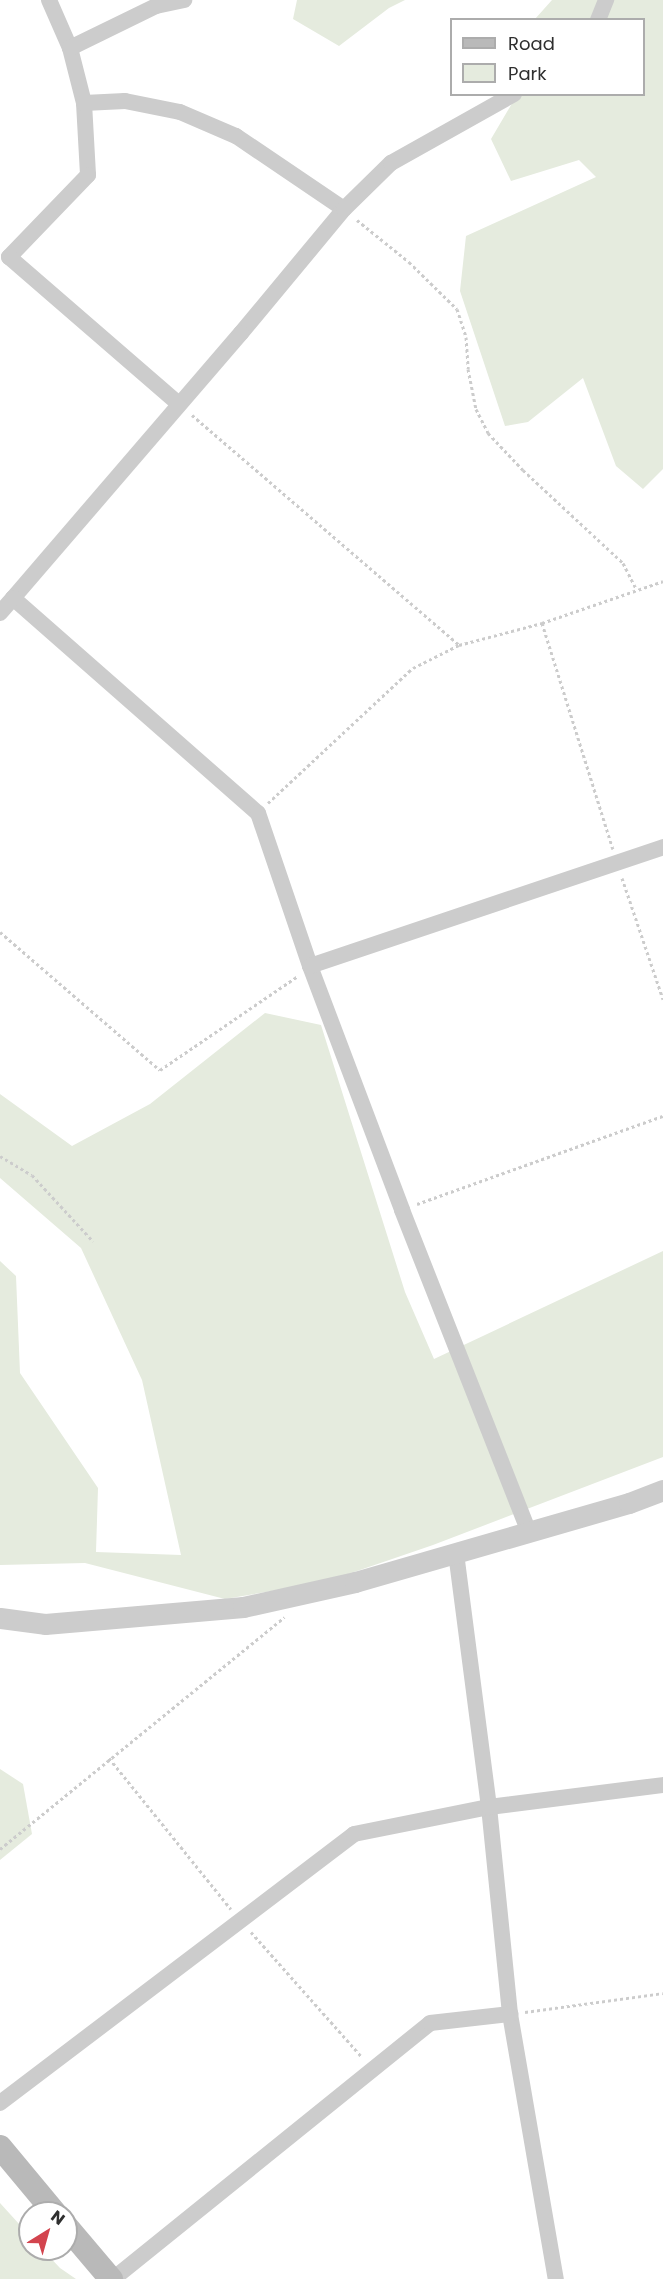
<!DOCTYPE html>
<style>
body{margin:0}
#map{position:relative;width:663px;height:2279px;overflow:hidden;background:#fff;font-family:Poppins,sans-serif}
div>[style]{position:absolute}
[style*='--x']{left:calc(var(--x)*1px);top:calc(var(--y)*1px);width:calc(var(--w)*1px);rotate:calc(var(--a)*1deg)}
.green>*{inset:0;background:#e5ebde}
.path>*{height:3px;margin-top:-1.5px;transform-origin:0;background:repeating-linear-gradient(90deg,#ccc 0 3px,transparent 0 6px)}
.minor>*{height:16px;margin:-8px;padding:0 8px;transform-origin:8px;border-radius:8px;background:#ccc}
.tertiary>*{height:21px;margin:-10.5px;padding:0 10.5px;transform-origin:10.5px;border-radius:10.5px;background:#ccc}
.secondary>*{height:24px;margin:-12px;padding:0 12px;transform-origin:12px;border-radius:12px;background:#b9b9b9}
span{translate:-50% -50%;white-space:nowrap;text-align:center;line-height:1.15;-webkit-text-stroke:6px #fff;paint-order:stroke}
.legend{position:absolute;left:450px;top:18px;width:195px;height:78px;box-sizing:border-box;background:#fff;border:2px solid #acacac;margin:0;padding:8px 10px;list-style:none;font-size:18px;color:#2f2f2f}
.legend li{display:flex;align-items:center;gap:12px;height:30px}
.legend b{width:30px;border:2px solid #acacac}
.north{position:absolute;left:18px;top:2201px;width:60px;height:60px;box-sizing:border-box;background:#fff;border:2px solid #acacac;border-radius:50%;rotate:37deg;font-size:16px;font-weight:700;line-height:24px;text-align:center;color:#2f2f2f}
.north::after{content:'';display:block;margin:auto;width:21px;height:27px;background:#d3444e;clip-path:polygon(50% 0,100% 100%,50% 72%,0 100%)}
</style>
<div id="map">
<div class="green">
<div style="clip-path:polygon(297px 0,405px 0,389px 8px,339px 46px,293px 19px)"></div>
<div style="clip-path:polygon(552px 0,663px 0,663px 469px,643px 489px,616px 466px,583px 378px,528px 422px,505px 426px,460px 291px,466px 236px,596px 177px,579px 160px,511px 181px,491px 139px,517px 95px,644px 94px,644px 20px,535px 19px)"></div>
<div style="clip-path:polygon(265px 1013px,321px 1025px,405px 1292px,434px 1359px,663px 1251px,663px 1457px,433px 1545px,325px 1582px,225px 1599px,85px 1563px,0 1565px,0 1261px,16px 1276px,20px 1373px,98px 1488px,96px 1552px,181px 1555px,142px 1380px,81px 1248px,0 1178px,0 1094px,72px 1146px,150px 1104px)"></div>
<div style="clip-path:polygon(0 1769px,23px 1784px,32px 1834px,0 1860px)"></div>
<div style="clip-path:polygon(0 2203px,30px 2236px,30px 2249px,42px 2249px,60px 2268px,76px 2279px,0 2279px)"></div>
</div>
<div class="path">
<div style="--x:357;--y:220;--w:67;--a:38.9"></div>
<div style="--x:409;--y:262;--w:67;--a:44.4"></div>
<div style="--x:457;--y:309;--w:29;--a:72"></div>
<div style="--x:466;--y:337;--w:32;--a:86"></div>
<div style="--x:468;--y:369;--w:41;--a:78.7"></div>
<div style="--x:476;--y:409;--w:27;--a:63"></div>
<div style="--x:488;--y:433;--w:51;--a:46.6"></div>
<div style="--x:523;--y:470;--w:137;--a:42.9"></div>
<div style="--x:623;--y:563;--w:29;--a:63"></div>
<div style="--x:192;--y:415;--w:352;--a:40.7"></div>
<div style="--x:542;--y:623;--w:237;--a:72.6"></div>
<div style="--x:268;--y:803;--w:198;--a:-43"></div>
<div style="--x:413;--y:668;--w:51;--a:-26.6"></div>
<div style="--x:459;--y:645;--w:86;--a:-14.8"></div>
<div style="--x:542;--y:623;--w:128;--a:-19.1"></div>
<div style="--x:622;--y:878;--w:128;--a:71.3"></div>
<div style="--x:0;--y:932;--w:211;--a:40.8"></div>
<div style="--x:160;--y:1070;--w:167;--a:-34.3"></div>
<div style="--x:0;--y:1156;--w:37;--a:31"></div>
<div style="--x:32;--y:1175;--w:90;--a:47.3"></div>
<div style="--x:417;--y:1204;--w:261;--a:-19.7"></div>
<div style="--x:109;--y:1758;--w:194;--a:51.1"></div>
<div style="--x:0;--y:1849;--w:367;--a:-39.2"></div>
<div style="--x:251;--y:1932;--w:167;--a:48.4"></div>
<div style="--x:525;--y:2012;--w:139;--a:-7.8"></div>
</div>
<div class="minor">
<div style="--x:49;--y:0;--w:52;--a:66.4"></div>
<div style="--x:70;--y:48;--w:57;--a:75.7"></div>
<div style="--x:84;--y:103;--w:72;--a:86.8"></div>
<div style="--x:88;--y:175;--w:114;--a:133.9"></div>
<div style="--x:9;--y:257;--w:225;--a:40.9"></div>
<div style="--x:598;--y:20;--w:22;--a:-68"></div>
<div style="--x:70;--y:48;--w:96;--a:-26"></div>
<div style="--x:156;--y:6;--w:29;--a:-12"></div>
<div style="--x:84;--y:103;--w:41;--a:-2.8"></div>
<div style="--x:125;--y:101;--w:56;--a:11.3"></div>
<div style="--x:180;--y:112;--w:61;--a:23.2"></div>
<div style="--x:236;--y:136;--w:130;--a:34.1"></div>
<div style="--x:344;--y:209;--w:161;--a:129.7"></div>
<div style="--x:241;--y:333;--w:350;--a:130.7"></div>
<div style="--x:13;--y:598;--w:326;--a:41.3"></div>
<div style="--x:258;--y:813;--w:162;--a:71.2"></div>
<div style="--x:310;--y:966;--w:261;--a:69.3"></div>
<div style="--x:402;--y:1210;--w:346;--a:68.5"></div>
<div style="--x:344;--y:209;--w:66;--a:-44.4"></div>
<div style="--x:391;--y:163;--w:141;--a:-29.3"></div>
<div style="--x:0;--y:613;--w:20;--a:-49"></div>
<div style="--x:310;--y:966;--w:373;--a:-18.6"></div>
<div style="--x:456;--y:1553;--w:256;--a:82.6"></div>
<div style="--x:489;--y:1807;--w:208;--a:84.2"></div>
<div style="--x:510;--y:2014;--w:269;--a:80.2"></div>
<div style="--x:0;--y:2103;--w:445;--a:-37.2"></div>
<div style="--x:354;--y:1834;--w:138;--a:-11.3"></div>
<div style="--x:489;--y:1807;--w:175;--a:-7.2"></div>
<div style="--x:113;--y:2279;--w:407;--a:-38.9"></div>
<div style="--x:430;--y:2023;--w:81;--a:-6.4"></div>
</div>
<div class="tertiary">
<div style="--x:0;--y:1618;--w:45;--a:7.6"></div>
<div style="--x:45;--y:1624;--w:199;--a:-4.9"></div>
<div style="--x:243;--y:1607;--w:115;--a:-12.6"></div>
<div style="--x:355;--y:1582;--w:285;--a:-16.1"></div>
<div style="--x:629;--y:1503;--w:36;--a:-21"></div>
</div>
<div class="secondary">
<div style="--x:0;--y:2147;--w:86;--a:50.2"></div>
<div style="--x:66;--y:2226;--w:70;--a:49.7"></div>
</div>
<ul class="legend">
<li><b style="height:8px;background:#b9b9b9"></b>Road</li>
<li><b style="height:16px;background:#e5ebde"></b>Park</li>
</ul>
<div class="north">N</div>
</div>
